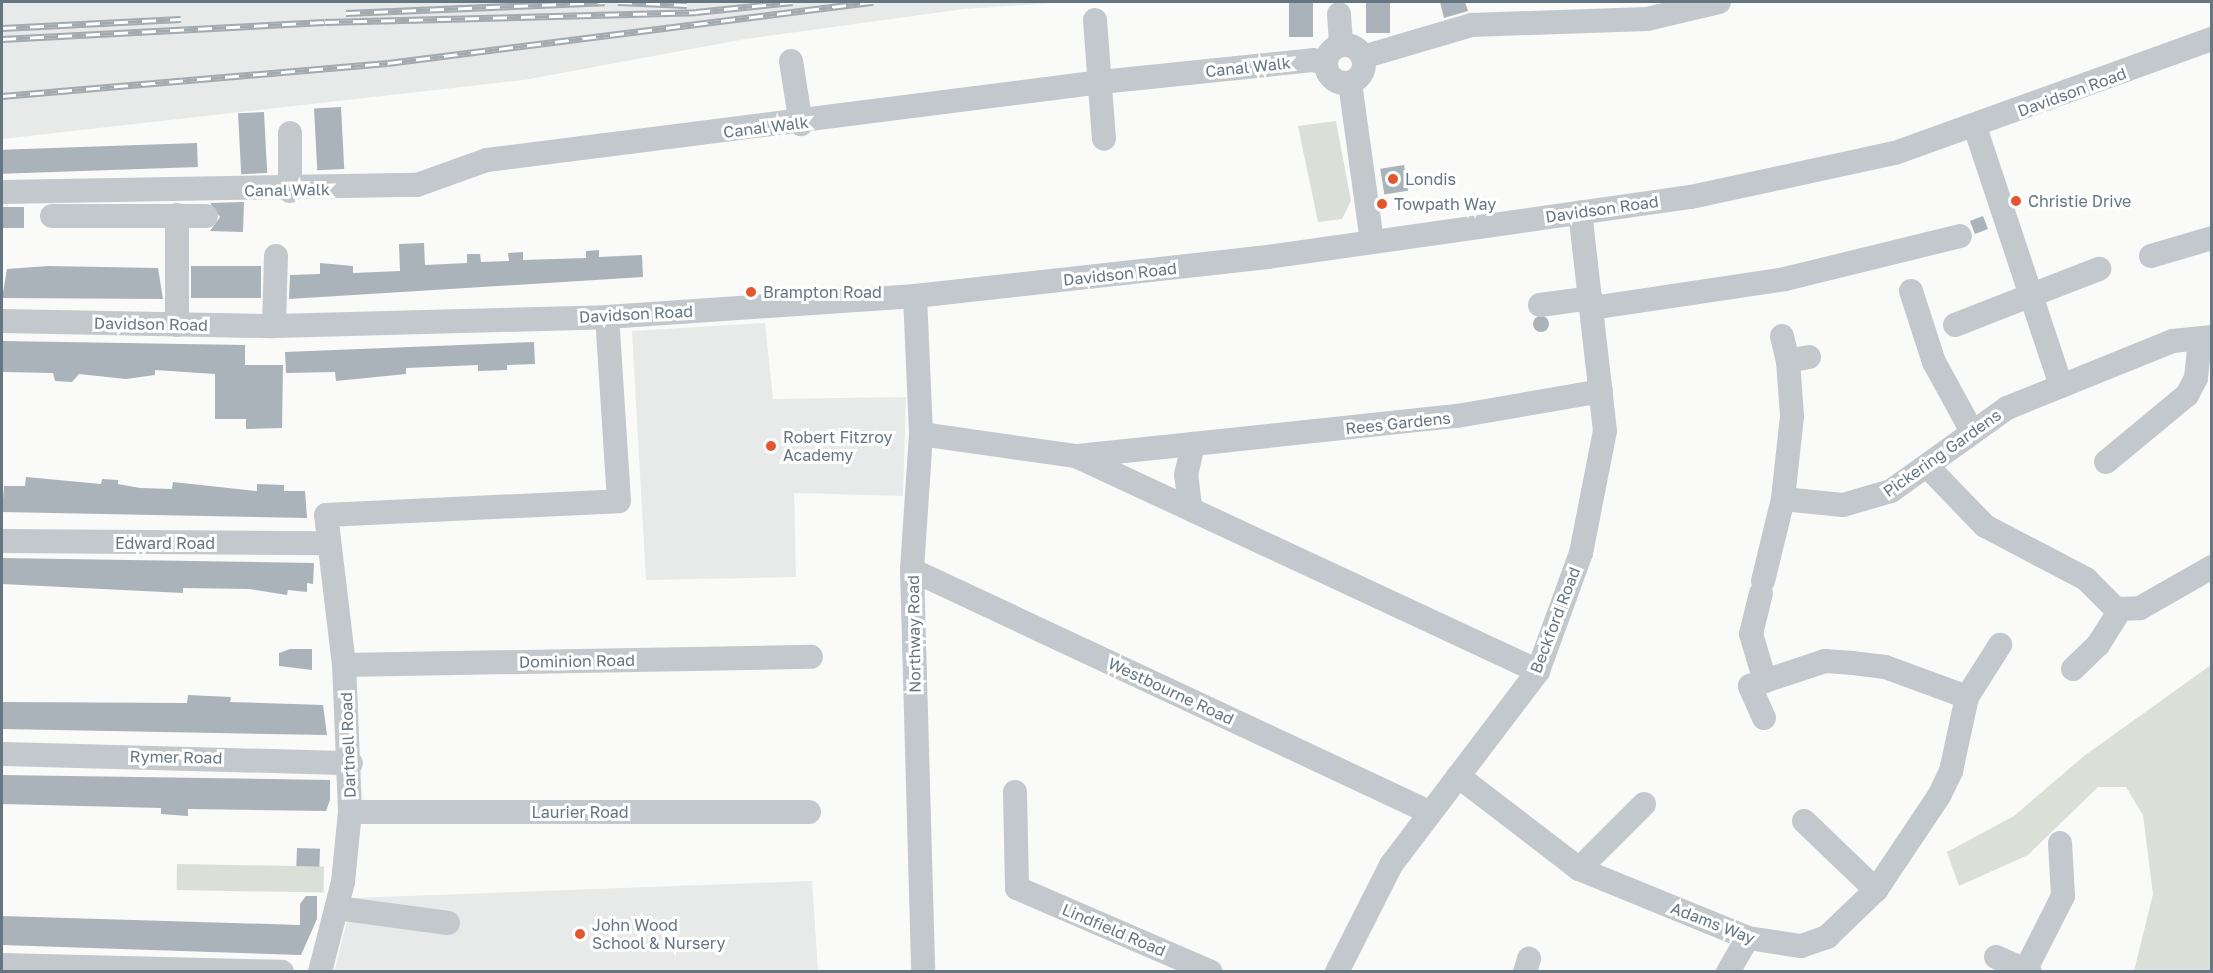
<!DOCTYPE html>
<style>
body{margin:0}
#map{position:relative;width:2213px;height:973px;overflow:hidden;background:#fafaf8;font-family:"Golos Text",sans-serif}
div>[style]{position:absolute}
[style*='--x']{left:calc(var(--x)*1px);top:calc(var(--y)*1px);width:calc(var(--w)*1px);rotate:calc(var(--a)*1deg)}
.built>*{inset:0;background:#e8e9e9}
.green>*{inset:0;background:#dadfd7;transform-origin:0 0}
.building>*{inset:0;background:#aab3b9;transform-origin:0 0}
.round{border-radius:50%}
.minor>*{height:24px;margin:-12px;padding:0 12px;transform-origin:12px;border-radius:12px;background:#c3c8cc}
.minor>.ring{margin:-12px;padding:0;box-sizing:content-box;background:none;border:24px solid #c3c8cc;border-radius:50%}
.rail>*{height:7px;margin-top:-3.5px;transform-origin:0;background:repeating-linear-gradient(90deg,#fff 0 14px,#a2aab0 0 28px);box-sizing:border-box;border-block:2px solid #a2aab0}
.dots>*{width:16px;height:16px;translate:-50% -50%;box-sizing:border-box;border:3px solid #fff;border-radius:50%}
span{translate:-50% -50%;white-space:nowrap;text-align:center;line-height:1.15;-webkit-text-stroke:6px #fff;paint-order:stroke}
.street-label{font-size:16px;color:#657683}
.poi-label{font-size:16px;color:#657683}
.left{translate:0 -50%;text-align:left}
.frame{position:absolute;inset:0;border:3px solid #657683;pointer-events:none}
</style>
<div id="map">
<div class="built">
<div style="clip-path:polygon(2px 2px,1067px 2px,964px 9px,745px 39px,524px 80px,2px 139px)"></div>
<div style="clip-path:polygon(765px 323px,773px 399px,906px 397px,903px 496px,794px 493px,796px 577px,646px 580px,632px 331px)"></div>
<div style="clip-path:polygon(812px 881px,818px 971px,334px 972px,353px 898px)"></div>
</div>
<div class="green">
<div style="clip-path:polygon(1336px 121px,1351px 201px,1342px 219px,1318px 222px,1298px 126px)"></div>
<div style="clip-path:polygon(2211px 665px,2211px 971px,2134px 971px,2153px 894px,2143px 815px,2126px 787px,2098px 787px,2028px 855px,1959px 886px,1947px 852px,2014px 816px,2084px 756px)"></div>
<div style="left:177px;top:864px;width:147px;height:26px;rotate:1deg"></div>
</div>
<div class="building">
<div style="left:1289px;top:2px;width:24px;height:35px"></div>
<div style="left:1366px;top:2px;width:24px;height:31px"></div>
<div style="clip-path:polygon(1440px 2px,1465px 2px,1468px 11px,1444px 18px)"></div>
<div style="left:341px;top:107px;width:62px;height:27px;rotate:87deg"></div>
<div style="left:264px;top:112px;width:61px;height:26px;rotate:87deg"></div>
<div style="left:197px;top:143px;width:24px;height:195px;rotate:88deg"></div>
<div style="left:1404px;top:165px;width:26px;height:24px;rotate:81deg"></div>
<div style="clip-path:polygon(244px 202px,243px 232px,210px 231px,220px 217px,210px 203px)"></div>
<div style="left:2px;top:207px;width:22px;height:21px"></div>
<div style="left:1983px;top:216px;width:14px;height:14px;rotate:69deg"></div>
<div style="clip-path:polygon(424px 243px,425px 265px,467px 263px,467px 254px,480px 254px,481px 262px,509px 261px,508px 253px,523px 252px,523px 260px,586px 258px,586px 251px,599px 250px,599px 257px,642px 255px,643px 277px,289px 299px,290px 275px,320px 274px,320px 263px,353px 266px,353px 273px,400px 271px,399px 244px)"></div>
<div style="clip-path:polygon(48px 266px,158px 268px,163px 299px,2px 298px,7px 269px)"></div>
<div style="left:261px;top:266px;width:32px;height:70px;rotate:90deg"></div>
<div class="round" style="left:1533px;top:316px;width:16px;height:16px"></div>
<div style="clip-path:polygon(2px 341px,245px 345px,245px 365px,283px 365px,282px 428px,246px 429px,246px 419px,215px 419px,215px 374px,155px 370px,155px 375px,126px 379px,79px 374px,72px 382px,55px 381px,53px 373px,2px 372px)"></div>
<div style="clip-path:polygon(534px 342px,535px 364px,507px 365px,507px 370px,478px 371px,478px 365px,406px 368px,406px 374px,336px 381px,335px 372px,286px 373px,285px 352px)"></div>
<div style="clip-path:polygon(26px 477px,101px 484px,102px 479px,118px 480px,118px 484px,140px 488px,172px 489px,173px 482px,257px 491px,257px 484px,284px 485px,284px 491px,305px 491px,307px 518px,2px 512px,4px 486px,25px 486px)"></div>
<div style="clip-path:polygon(2px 558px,314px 563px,313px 584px,307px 583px,307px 592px,288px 590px,287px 595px,249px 589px,183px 588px,183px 593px,2px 584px)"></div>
<div style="clip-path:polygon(290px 649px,312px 649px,312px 670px,279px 666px,279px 653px)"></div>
<div style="clip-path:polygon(188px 695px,231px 697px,230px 702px,323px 705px,327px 735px,2px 729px,2px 702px,187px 703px)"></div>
<div style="clip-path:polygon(2px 775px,330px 780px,330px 800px,326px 811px,188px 809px,188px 816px,161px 814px,161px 808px,2px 804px)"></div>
<div style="left:297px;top:848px;width:23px;height:18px;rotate:2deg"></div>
<div style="clip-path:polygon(306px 896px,317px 896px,317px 919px,301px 955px,2px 945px,2px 916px,300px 925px,300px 904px)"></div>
</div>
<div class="minor">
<div style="--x:1339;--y:14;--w:31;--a:86"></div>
<div style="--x:1095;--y:20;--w:119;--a:85.7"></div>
<div class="ring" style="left:1326px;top:45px;width:14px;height:14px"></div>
<div style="--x:1363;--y:57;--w:114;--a:-16.4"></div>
<div style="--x:1472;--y:25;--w:175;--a:-2"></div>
<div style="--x:1647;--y:19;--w:74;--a:-13.3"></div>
<div style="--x:791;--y:61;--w:64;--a:81"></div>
<div style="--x:1350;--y:83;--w:160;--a:82.1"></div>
<div style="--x:1975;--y:127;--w:273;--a:71.6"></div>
<div style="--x:290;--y:133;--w:58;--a:90"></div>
<div style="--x:2;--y:192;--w:415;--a:-1"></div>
<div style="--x:417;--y:185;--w:74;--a:-19.7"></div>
<div style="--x:487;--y:160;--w:619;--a:-7.24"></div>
<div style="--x:1101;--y:82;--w:213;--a:-5.9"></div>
<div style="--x:1313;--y:60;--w:12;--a:14"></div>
<div style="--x:177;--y:215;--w:110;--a:90"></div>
<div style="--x:52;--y:216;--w:154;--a:0"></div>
<div style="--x:2151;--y:256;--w:64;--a:-16.4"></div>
<div style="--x:1911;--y:291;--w:75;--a:72.1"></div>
<div style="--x:1934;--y:362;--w:77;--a:61.4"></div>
<div style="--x:915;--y:296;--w:138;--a:87.5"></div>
<div style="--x:921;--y:434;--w:136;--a:93.8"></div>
<div style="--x:912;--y:570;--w:402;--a:88.4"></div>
<div style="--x:1540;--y:305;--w:51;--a:-7.8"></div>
<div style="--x:1592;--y:308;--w:195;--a:-8.5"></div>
<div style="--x:1785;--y:279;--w:180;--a:-13.8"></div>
<div style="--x:2;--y:321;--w:272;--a:1.1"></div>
<div style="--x:274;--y:326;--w:333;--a:-1.5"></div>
<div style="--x:607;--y:317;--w:309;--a:-3.9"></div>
<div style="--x:915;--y:296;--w:355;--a:-6.3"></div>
<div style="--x:1268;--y:257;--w:427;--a:-8.1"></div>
<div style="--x:1691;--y:197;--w:209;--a:-12.2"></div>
<div style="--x:1895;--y:153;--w:337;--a:-19.8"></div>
<div style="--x:1955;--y:325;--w:155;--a:-21.3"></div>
<div style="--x:274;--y:326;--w:70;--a:-88.4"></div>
<div style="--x:1782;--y:336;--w:26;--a:77"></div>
<div style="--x:1809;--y:357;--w:21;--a:169"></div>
<div style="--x:1788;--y:361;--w:55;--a:85.8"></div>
<div style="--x:1792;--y:416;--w:83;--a:96.2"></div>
<div style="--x:1783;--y:499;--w:60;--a:5.7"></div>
<div style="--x:1843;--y:505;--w:50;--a:-16.3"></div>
<div style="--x:1891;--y:491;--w:143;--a:-35.6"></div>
<div style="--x:2007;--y:408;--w:179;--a:-22"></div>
<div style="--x:2173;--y:341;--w:39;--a:-6"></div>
<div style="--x:921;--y:434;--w:157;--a:8.1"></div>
<div style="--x:1193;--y:444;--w:265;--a:-6.1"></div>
<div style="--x:1457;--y:416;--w:146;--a:-9.8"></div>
<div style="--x:2106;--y:462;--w:105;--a:-39.6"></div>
<div style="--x:2187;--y:395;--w:19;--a:-62"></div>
<div style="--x:2196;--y:378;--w:39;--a:-84"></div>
<div style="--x:1927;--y:466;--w:83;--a:46"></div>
<div style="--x:1985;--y:526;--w:114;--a:27.7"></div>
<div style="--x:2086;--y:579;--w:42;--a:45"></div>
<div style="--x:2116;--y:609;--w:24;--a:-2"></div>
<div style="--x:2140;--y:608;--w:83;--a:-29.7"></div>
<div style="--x:1190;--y:506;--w:31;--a:-97"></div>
<div style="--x:1186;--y:475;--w:32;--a:-77"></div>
<div style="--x:1193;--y:444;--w:118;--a:174.1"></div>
<div style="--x:1076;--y:456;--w:510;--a:24.96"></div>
<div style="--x:2;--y:541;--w:326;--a:0.4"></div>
<div style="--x:912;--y:570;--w:571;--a:25.08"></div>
<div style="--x:1763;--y:581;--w:84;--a:-76.3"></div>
<div style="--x:344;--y:665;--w:467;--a:-1"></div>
<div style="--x:2073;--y:669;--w:35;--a:-44"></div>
<div style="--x:2098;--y:645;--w:41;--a:-57.8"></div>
<div style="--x:1967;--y:697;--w:62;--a:-57.6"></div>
<div style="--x:1764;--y:718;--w:35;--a:-114"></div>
<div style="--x:1750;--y:686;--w:16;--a:-18"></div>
<div style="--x:2;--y:754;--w:349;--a:1.5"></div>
<div style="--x:1458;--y:776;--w:153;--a:37.5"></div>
<div style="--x:1579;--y:869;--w:183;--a:22.2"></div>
<div style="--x:1748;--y:938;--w:54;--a:8.6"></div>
<div style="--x:1801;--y:946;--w:28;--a:-19"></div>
<div style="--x:1827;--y:937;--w:68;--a:-43.8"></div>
<div style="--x:1876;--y:890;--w:113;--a:-56.2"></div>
<div style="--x:1939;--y:796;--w:28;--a:-64"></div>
<div style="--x:1951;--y:771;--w:76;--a:-77.8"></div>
<div style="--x:1967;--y:697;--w:87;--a:-159.9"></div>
<div style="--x:1885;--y:667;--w:32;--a:-173"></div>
<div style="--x:1853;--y:663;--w:28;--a:-176"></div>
<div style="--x:1825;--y:661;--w:63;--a:161.6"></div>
<div style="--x:1765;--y:681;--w:49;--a:-106.6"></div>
<div style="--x:1751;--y:634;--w:42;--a:-76.3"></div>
<div style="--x:1015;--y:792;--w:96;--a:88.8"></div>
<div style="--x:1017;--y:888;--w:211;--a:23.4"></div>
<div style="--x:350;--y:812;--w:459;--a:0"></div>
<div style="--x:1804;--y:821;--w:100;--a:43.8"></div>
<div style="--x:1579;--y:869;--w:92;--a:-45"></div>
<div style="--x:337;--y:908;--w:112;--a:7.7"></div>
<div style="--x:1996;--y:957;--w:37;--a:24"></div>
<div style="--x:2;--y:965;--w:280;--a:1.4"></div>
<div style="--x:2026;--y:969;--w:82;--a:-63.1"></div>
<div style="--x:2063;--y:896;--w:53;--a:-93.2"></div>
<div style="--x:320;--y:972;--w:93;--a:-75.7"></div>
<div style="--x:343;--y:882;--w:70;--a:-84.3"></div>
<div style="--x:350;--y:812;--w:147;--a:-92.3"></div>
<div style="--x:344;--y:665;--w:151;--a:-96.8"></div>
<div style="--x:326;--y:515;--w:293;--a:-2.7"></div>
<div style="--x:619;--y:501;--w:184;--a:-93.7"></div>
<div style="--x:1337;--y:972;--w:120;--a:-63.2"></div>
<div style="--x:1391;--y:865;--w:243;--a:-52.8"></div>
<div style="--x:1538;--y:671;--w:126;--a:-70"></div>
<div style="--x:1581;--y:553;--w:124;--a:-78.9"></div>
<div style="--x:1605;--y:431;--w:220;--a:-96.5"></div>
<div style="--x:1525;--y:972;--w:14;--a:-73"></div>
<div style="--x:1728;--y:972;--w:39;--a:-60"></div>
</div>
<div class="rail">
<div style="--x:618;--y:2;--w:69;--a:2.5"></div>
<div style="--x:346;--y:13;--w:259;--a:-2.4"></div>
<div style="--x:2;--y:28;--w:179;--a:-2.9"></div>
<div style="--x:2;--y:39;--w:323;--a:-3"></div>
<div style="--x:325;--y:22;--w:371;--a:-1.5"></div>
<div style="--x:696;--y:12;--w:97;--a:-5.9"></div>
<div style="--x:2;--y:96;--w:387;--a:-4.9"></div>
<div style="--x:388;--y:63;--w:489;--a:-7.2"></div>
</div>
<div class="dots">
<div style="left:1393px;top:179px;background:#e4572e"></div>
<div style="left:2016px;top:201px;background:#e4572e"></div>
<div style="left:1382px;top:204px;background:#e4572e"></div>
<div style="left:751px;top:292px;background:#e4572e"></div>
<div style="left:771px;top:446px;background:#e4572e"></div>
<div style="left:580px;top:934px;background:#e4572e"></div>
</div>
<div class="street-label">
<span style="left:1248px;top:67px;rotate:-6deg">Canal Walk</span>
<span style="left:2072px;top:92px;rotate:-20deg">Davidson Road</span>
<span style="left:766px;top:127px;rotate:-7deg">Canal Walk</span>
<span style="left:287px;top:190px;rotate:-1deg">Canal Walk</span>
<span style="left:1602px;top:209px;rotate:-8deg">Davidson Road</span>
<span style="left:1120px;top:274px;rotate:-6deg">Davidson Road</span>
<span style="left:636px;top:314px;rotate:-3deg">Davidson Road</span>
<span style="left:151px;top:324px;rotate:1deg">Davidson Road</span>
<span style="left:1398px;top:423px;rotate:-6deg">Rees Gardens</span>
<span style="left:1942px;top:453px;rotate:-35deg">Pickering Gardens</span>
<span style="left:165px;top:543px">Edward Road</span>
<span style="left:1555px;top:620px;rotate:-69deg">Beckford Road</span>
<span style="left:914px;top:634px;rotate:-91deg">Northway Road</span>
<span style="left:577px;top:661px;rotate:-1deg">Dominion Road</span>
<span style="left:1171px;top:691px;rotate:25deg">Westbourne Road</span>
<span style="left:348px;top:745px;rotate:-92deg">Dartnell Road</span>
<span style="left:176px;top:757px;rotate:1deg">Rymer Road</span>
<span style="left:580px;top:812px">Laurier Road</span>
<span style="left:1713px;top:923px;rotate:21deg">Adams Way</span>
<span style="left:1114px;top:930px;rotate:23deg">Lindfield Road</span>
</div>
<div class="poi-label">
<span class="left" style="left:1405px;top:179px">Londis</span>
<span class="left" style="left:2028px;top:201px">Christie Drive</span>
<span class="left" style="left:1394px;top:204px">Towpath Way</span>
<span class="left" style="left:763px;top:292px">Brampton Road</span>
<span class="left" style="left:783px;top:446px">Robert Fitzroy<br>Academy</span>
<span class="left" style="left:592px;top:934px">John Wood<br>School &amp; Nursery</span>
</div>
<div class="frame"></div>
</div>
